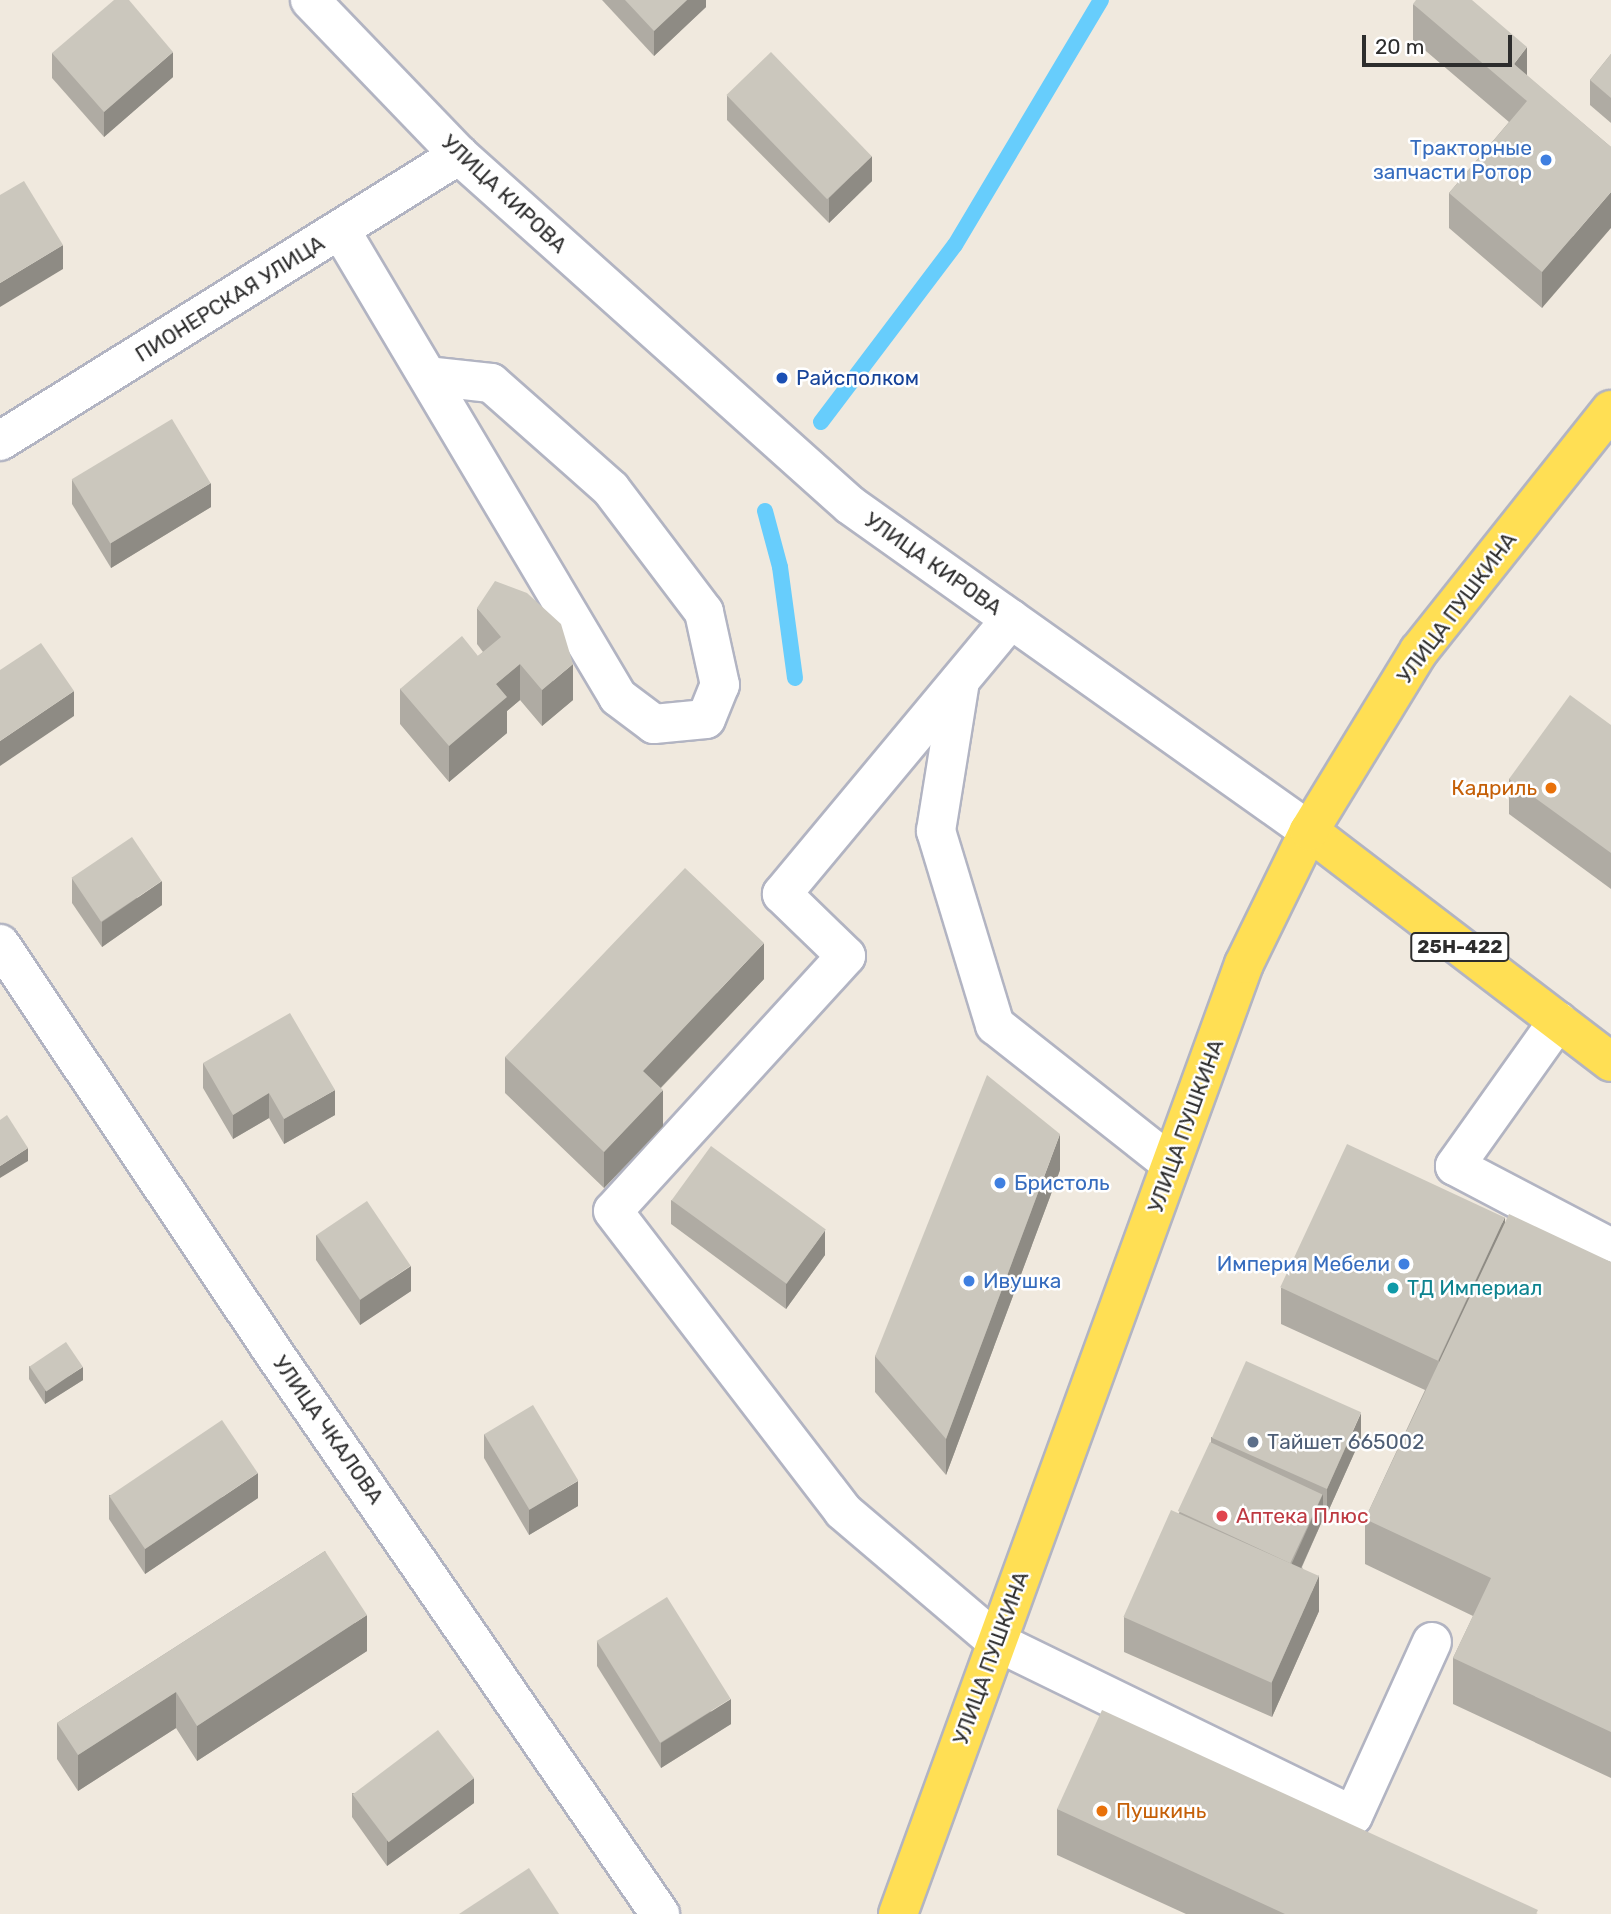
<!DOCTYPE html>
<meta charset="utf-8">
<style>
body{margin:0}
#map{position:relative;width:1611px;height:1914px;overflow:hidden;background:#f0e9de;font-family:Rubik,sans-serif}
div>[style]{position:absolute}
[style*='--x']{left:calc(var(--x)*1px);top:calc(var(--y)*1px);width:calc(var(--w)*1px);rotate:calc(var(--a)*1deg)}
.stream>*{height:16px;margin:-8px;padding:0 8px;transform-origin:8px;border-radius:8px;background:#67cdfc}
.roads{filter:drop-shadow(2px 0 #b2b4c2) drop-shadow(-2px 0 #b2b4c2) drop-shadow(0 2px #b2b4c2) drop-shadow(0 -2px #b2b4c2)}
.minor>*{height:38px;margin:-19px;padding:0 19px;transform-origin:19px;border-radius:19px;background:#fff}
.major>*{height:38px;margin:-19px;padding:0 19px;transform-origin:19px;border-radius:19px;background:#ffdf54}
.wall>*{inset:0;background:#afaba3}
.shaded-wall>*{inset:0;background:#8e8b84}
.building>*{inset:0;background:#cbc7bd;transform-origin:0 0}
.dots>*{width:19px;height:19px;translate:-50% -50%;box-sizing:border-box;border:4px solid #fff;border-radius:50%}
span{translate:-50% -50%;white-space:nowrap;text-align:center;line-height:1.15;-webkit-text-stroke:5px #fff;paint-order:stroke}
.shield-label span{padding:2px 5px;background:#fff;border:2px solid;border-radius:5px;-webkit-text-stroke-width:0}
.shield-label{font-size:19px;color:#2d2d2d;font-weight:700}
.shop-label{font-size:21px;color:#366cbe}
.right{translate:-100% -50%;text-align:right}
.left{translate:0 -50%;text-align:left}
.street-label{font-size:21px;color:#2d2d2d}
.transit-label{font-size:21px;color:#164399}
.food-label{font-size:21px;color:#c56008}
.culture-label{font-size:21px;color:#0d838f}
.service-label{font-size:21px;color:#4e5e75}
.health-label{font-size:21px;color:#be3a42}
.scale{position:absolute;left:1362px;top:35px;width:150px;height:32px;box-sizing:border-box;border:4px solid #2d2d2d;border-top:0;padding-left:9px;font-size:21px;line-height:24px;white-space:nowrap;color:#2d2d2d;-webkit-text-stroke:5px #fff;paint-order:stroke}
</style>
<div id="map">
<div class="stream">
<div style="--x:821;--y:422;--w:222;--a:-52.9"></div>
<div style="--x:955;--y:245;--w:285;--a:-59.2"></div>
<div style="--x:765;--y:511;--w:58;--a:75"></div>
<div style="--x:780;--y:567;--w:112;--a:82.3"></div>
</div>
<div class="roads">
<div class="minor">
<div style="--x:310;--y:0;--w:215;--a:46.1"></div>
<div style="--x:459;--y:155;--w:525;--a:41.83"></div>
<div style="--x:850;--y:505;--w:563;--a:35.38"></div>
<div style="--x:341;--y:231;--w:542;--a:59.27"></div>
<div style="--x:618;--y:697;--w:45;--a:36.9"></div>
<div style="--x:654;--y:724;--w:52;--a:-5.5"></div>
<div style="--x:706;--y:719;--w:37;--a:-68"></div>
<div style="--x:720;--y:685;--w:75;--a:-102.4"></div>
<div style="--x:704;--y:612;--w:154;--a:-127.1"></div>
<div style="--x:611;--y:489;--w:160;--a:-138.5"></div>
<div style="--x:491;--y:383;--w:63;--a:-173.7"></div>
<div style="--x:0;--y:441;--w:541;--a:-31.93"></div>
<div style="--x:1011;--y:619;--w:358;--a:129.8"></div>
<div style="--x:782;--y:894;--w:89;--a:44.1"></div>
<div style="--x:846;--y:956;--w:345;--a:132.4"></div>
<div style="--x:613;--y:1211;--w:378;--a:52.5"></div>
<div style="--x:843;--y:1511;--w:202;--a:40.4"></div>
<div style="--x:997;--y:1642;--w:396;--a:26"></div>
<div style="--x:1353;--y:1816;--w:191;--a:-65.6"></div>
<div style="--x:960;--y:681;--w:152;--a:99.1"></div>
<div style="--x:936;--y:831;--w:203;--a:73.1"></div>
<div style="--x:995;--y:1025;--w:224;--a:38.3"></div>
<div style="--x:0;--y:944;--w:484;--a:56.2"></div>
<div style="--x:269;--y:1346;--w:690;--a:55.46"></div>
<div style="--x:1558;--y:1021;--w:178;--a:125.4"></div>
<div style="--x:1455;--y:1166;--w:176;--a:27.7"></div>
</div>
<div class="major">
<div style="--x:1309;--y:831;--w:380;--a:37.4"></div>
<div style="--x:898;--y:1914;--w:1011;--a:-69.99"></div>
<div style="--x:1244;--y:964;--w:148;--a:-64"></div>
<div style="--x:1309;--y:831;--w:211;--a:-58.6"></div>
<div style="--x:1419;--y:651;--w:308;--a:-51.5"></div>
</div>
</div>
<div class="wall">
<div style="clip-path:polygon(602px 0,706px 0,706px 7px,654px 56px)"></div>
<div style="clip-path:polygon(1413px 4px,1527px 76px,1611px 147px,1542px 308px,1449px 228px,1449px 193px,1509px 122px,1413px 40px)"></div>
<div style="clip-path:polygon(52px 53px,173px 77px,104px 137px,52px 78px)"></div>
<div style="clip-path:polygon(1611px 54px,1611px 123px,1590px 105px,1590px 80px)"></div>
<div style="clip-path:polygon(727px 95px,872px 181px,829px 223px,727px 120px)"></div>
<div style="clip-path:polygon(72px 480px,211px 507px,111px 568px,72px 504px)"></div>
<div style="clip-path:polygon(477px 608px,573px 700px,542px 726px,520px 700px,507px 711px,507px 733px,449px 782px,400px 724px,400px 689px,478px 656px,483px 652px,477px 644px)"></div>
<div style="clip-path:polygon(1611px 725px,1611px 889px,1509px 814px,1509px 779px)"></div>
<div style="clip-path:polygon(72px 878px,162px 905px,102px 947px,72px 903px)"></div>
<div style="clip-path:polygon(764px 979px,661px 1088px,663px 1126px,604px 1188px,505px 1093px,505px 1057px)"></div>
<div style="clip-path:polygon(203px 1063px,335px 1115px,284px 1144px,269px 1118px,233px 1139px,203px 1088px)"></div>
<div style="clip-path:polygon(1060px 1170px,946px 1475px,875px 1392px,875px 1356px)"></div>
<div style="clip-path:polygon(671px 1200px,825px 1255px,786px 1309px,671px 1224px)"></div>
<div style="clip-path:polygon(1505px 1222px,1611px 1262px,1611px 1778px,1453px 1704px,1453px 1658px,1473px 1616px,1365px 1564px,1365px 1519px,1425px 1390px,1281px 1324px,1281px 1288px)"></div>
<div style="clip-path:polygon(316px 1235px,411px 1291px,360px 1325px,316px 1260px)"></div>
<div style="clip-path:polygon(29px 1366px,83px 1380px,45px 1404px,29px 1379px)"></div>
<div style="clip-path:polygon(484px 1434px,578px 1506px,529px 1535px,484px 1458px)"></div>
<div style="clip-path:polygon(1211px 1437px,1361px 1438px,1327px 1514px,1323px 1512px,1323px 1519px,1302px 1567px,1319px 1611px,1272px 1717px,1124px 1652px,1124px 1617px,1179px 1513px,1211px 1443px)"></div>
<div style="clip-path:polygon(109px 1495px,258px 1498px,145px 1574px,109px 1519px)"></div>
<div style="clip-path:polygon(325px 1551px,367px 1651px,197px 1761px,176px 1728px,78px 1791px,57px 1759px,57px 1723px)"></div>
<div style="clip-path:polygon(597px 1641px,731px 1724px,661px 1768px,597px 1666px)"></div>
<div style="clip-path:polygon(352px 1793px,474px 1803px,387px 1866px,352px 1817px)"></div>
<div style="clip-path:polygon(1057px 1809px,1538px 1914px,1186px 1914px,1057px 1855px)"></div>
</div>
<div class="shaded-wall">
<div style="clip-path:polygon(687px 0,706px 0,706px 7px,654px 56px,654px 31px)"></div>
<div style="clip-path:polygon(1527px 47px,1527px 83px,1514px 64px)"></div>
<div style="clip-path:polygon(173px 52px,173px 77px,104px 137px,104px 112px)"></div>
<div style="clip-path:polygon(872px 156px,872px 181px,829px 223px,829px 198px)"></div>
<div style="clip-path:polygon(1611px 192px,1611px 228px,1542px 308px,1542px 272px)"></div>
<div style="clip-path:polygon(63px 245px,63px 269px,0 307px,0 283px)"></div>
<div style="clip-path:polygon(211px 483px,211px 507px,111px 568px,111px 543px)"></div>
<div style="clip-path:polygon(520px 664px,520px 700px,507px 711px,507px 733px,449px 782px,449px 746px,496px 684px)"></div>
<div style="clip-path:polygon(573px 664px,573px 700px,542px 726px,542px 690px)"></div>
<div style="clip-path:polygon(74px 691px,74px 716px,0 766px,0 741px)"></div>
<div style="clip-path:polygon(162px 881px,162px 905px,102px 947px,102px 922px)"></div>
<div style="clip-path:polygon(764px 943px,764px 979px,643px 1106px,643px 1071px)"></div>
<div style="clip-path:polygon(335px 1090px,335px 1115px,284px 1144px,284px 1119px)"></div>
<div style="clip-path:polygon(663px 1090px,663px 1126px,604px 1188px,604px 1152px)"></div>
<div style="clip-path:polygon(269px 1093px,269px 1118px,233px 1139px,233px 1115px)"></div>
<div style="clip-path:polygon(1060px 1134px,1060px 1170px,946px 1475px,946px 1439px)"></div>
<div style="clip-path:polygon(28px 1148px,28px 1161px,0 1178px,0 1166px)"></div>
<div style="clip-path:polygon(1505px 1217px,1505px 1253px,1439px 1396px,1439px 1360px)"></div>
<div style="clip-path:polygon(825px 1230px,825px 1255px,786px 1309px,786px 1284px)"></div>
<div style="clip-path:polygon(411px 1266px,411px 1291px,360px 1325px,360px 1300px)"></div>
<div style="clip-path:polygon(83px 1367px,83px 1380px,45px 1404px,45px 1391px)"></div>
<div style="clip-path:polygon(1361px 1413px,1361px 1438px,1327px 1514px,1327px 1489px)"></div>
<div style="clip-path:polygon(258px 1473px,258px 1498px,145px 1574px,145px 1549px)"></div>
<div style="clip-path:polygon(578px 1481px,578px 1506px,529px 1535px,529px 1510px)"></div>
<div style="clip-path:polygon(1323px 1494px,1323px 1519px,1292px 1588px,1292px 1563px)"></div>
<div style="clip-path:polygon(1319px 1575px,1319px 1611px,1272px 1717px,1272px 1682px)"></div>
<div style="clip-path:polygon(367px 1615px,367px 1651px,197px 1761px,197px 1726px)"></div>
<div style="clip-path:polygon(176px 1692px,176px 1728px,78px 1791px,78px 1755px)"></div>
<div style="clip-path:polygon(731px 1699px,731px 1724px,661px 1768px,661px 1743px)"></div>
<div style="clip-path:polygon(474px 1778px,474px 1803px,387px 1866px,387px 1841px)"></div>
</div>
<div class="building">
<div style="clip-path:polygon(114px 0,129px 0,173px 52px,104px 112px,52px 53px)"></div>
<div style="clip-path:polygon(625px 0,687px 0,654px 31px)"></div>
<div style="clip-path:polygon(1416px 0,1472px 0,1527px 47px,1514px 64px,1611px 147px,1611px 192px,1542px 272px,1449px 193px,1527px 101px,1413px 4px)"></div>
<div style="left:771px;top:52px;width:145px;height:62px;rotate:46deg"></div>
<div style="clip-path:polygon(1611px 54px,1611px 98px,1590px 80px)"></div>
<div style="clip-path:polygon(24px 181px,63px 245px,0 283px,0 195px)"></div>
<div style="left:172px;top:419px;width:75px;height:117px;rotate:59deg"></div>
<div style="clip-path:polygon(495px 581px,527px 593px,561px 624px,573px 664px,542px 690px,520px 664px,496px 684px,507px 697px,449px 746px,400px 689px,462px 636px,478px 656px,501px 637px,477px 608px)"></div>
<div style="clip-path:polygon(41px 643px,74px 691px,0 741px,0 670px)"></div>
<div style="clip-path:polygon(1570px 695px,1611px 725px,1611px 853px,1509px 779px)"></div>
<div style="left:132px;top:837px;width:53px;height:73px;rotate:56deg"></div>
<div style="clip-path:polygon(685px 868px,764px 943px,643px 1071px,663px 1090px,604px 1152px,505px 1057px)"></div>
<div style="clip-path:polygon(290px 1013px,335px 1090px,284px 1119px,269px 1093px,233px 1115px,203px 1063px)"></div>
<div style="clip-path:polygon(987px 1075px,1060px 1134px,946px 1439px,875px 1356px)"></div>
<div style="clip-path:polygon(7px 1115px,28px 1148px,0 1166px,0 1120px)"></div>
<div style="left:1347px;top:1144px;width:174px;height:158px;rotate:25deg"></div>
<div style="left:711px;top:1146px;width:142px;height:67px;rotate:36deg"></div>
<div style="left:367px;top:1201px;width:78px;height:61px;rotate:56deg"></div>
<div style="clip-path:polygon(1509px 1214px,1611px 1262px,1611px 1732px,1453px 1658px,1491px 1578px,1365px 1519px)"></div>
<div style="left:66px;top:1342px;width:30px;height:44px;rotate:56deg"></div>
<div style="left:1246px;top:1361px;width:126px;height:84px;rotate:24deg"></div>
<div style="left:533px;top:1405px;width:88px;height:57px;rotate:59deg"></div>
<div style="left:222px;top:1420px;width:64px;height:136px;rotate:56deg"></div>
<div style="left:1210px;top:1442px;width:124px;height:76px;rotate:25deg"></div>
<div style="left:1171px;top:1510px;width:162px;height:117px;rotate:24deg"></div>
<div style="clip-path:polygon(325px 1551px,367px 1615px,197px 1726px,176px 1692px,78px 1755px,57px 1723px)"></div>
<div style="left:667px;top:1597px;width:120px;height:83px;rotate:58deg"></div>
<div style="clip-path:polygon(1102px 1710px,1538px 1910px,1536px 1914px,1285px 1914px,1057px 1809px)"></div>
<div style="left:438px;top:1730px;width:60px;height:107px;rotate:53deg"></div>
<div style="clip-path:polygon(529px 1868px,559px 1914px,459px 1914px)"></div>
</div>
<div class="dots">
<div style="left:1546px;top:160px;background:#3f7fe0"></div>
<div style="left:782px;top:378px;background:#1a4fb4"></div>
<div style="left:1551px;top:788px;background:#e8710a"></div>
<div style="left:1000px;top:1183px;background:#3f7fe0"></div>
<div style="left:1404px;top:1264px;background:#3f7fe0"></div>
<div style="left:969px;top:1281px;background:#3f7fe0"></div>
<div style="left:1393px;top:1288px;background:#0f9aa8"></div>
<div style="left:1253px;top:1442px;background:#5c6f8a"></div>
<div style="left:1222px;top:1516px;background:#e0444e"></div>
<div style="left:1102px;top:1811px;background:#e8710a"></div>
</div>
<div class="shield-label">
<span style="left:1460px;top:947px">25Н-422</span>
</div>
<div class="shop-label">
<span class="right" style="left:1532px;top:160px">Тракторные<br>запчасти Ротор</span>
<span class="left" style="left:1014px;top:1183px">Бристоль</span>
<span class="right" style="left:1390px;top:1264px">Империя Мебели</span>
<span class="left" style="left:983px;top:1281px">Ивушка</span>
</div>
<div class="street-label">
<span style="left:504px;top:194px;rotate:43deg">УЛИЦА КИРОВА</span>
<span style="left:230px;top:299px;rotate:-32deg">ПИОНЕРСКАЯ УЛИЦА</span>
<span style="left:933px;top:564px;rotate:35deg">УЛИЦА КИРОВА</span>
<span style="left:1457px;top:608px;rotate:-53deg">УЛИЦА ПУШКИНА</span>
<span style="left:1186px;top:1126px;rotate:-70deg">УЛИЦА ПУШКИНА</span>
<span style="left:328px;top:1430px;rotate:55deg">УЛИЦА ЧКАЛОВА</span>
<span style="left:991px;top:1658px;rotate:-70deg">УЛИЦА ПУШКИНА</span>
</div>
<div class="transit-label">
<span class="left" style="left:796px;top:378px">Райсполком</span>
</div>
<div class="food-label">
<span class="right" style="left:1537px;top:788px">Кадриль</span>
<span class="left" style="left:1116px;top:1811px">Пушкинь</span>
</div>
<div class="culture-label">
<span class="left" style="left:1407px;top:1288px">ТД Империал</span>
</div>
<div class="service-label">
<span class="left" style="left:1267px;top:1442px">Тайшет 665002</span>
</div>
<div class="health-label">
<span class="left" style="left:1236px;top:1516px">Аптека Плюс</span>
</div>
<div class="scale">20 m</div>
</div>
